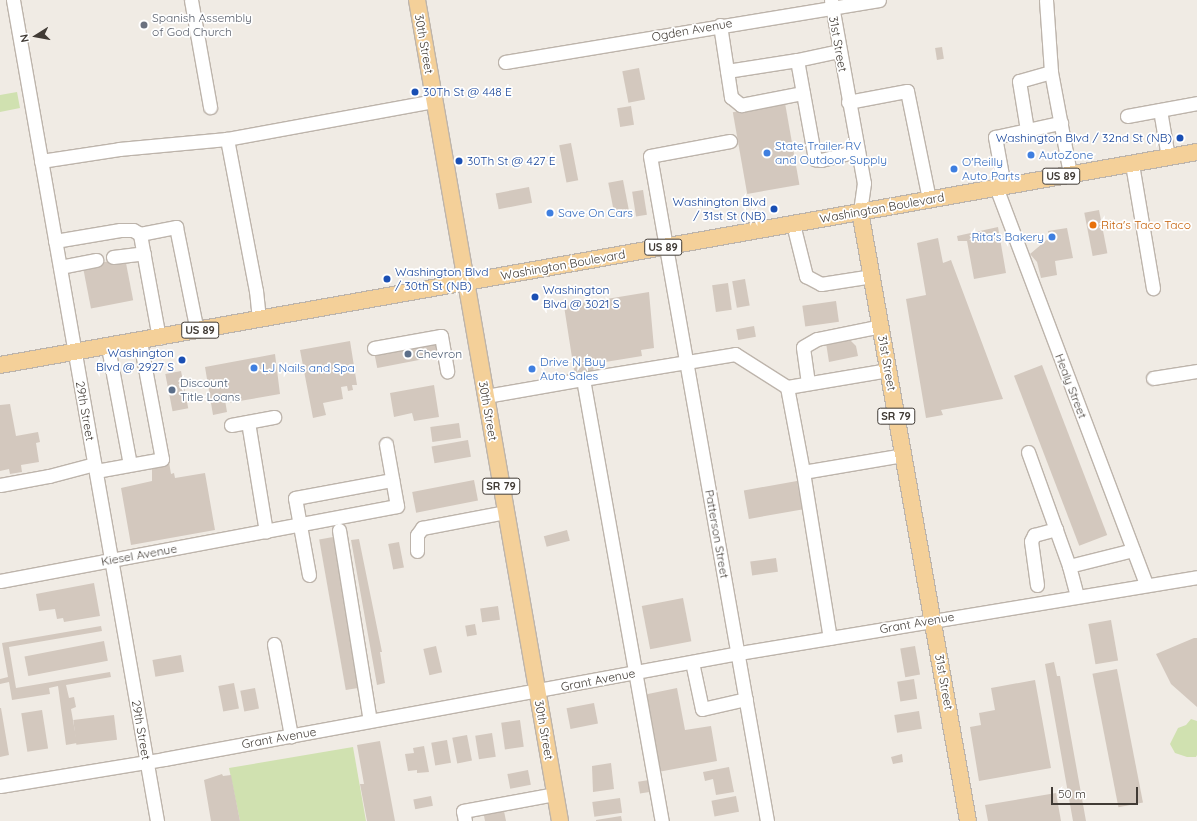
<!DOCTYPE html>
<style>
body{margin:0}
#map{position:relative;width:1197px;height:821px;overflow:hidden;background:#f0ebe4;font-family:Quicksand,sans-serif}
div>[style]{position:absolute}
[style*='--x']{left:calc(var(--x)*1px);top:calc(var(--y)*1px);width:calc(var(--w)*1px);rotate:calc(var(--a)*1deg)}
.green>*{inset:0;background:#d0e1b0}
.building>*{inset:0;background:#d3c8be;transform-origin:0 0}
.roads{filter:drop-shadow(1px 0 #bdb4ab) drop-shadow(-1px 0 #bdb4ab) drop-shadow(0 1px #bdb4ab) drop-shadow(0 -1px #bdb4ab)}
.minor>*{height:13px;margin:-6.5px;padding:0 6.5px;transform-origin:6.5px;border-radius:6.5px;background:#fff}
.major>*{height:16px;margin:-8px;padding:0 8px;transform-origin:8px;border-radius:8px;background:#f4d099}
.dots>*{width:11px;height:11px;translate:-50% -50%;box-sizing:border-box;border:2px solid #fff;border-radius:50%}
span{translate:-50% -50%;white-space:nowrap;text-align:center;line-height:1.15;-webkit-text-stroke:3.5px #fff;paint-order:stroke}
.shield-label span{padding:1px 3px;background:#fff;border:1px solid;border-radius:3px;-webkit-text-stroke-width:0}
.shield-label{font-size:11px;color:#413b35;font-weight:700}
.worship-label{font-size:12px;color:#5b616d}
.left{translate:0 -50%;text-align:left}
.street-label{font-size:12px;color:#413b35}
.transit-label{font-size:12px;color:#164399}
.right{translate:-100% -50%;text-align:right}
.shop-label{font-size:12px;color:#366cbe}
.food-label{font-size:12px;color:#c56008}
.service-label{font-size:12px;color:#4e5e75}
.north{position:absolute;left:16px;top:16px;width:40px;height:40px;-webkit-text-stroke:3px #fff;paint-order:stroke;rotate:259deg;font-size:11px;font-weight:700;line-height:16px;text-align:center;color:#413b35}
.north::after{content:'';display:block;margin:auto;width:14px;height:18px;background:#413b35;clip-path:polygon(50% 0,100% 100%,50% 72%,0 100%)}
.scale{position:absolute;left:1051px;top:787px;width:87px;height:18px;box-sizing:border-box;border:2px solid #413b35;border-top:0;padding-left:5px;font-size:12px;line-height:14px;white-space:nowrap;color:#413b35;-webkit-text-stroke:3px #fff;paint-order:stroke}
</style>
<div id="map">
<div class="green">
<div style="clip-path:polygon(17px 92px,20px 108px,0 112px,0 95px)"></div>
<div style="clip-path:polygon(1191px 719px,1197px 721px,1197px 755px,1196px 757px,1187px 757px,1175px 753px,1170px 744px,1178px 728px,1186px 725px)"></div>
<div style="clip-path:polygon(353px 747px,366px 821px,240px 821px,229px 768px)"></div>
</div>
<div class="building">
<div style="left:942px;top:47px;width:12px;height:7px;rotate:81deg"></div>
<div style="left:639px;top:68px;width:32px;height:17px;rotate:79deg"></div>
<div style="left:785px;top:103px;width:83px;height:53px;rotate:80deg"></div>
<div style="left:631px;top:106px;width:19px;height:14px;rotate:81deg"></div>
<div style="left:571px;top:143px;width:38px;height:12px;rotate:79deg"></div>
<div style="left:623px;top:180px;width:36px;height:15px;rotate:79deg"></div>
<div style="left:529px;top:187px;width:16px;height:34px;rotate:79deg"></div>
<div style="left:643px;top:190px;width:25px;height:11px;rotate:81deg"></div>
<div style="left:1099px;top:210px;width:44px;height:15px;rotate:79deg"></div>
<div style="clip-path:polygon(998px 227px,1006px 273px,974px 279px,967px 241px,958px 241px,957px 236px)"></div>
<div style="clip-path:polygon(1067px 228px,1073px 258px,1055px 261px,1057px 275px,1041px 278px,1037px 262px,1030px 254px,1049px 238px,1048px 231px)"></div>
<div style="clip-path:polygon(938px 238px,943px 263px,951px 260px,1003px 399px,941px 410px,943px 415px,926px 418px,906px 299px,926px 295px,917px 243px)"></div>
<div style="left:125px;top:258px;width:43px;height:43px;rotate:79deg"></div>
<div style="left:745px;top:279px;width:27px;height:13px;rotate:80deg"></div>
<div style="left:728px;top:283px;width:27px;height:16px;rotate:82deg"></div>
<div style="clip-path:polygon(649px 292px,654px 348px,641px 350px,642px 356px,593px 364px,594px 374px,575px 377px,564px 306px)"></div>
<div style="left:836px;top:301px;width:21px;height:34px;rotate:82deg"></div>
<div style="left:754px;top:326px;width:11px;height:18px;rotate:80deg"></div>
<div style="clip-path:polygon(849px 339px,856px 346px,858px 356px,829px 362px,826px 343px)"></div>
<div style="left:438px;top:340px;width:16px;height:65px;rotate:79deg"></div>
<div style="clip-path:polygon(350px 341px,357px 385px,352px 385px,353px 390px,348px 391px,347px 386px,341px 387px,343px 399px,323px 403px,326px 415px,313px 418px,300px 350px)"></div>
<div style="clip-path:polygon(275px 354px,280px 394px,228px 403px,224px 394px,227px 412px,213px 415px,205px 367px)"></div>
<div style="left:1042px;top:365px;width:182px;height:30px;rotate:69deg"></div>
<div style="left:181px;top:371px;width:38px;height:16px;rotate:79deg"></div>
<div style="clip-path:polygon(434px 385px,439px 417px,414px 421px,412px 413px,394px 417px,390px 393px)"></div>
<div style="clip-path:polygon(10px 404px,16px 436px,38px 432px,40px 442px,36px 443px,39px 462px,21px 465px,22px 472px,10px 474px,9px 469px,0 471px,0 405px)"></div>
<div style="left:459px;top:423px;width:15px;height:29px;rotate:82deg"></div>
<div style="left:468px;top:440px;width:17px;height:37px;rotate:80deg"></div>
<div style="clip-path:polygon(169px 462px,171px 474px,174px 473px,175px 478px,205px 473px,215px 530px,131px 545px,121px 488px,152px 481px,152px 465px)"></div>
<div style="left:474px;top:480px;width:21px;height:63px;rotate:79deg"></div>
<div style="left:797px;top:481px;width:29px;height:54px;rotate:80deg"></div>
<div style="left:567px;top:530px;width:11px;height:24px;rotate:75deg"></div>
<div style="left:333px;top:537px;width:153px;height:14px;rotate:80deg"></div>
<div style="clip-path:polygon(359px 539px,382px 652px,380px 652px,385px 683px,377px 685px,351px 540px)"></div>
<div style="left:399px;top:542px;width:26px;height:11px;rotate:79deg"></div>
<div style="left:776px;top:558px;width:14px;height:26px;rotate:82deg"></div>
<div style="clip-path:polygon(94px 583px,100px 616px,64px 622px,63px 618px,57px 619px,55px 609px,39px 611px,36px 594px)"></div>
<div style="left:683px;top:598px;width:44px;height:42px;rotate:79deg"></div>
<div style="left:498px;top:606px;width:14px;height:18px;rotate:82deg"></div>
<div style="left:1111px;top:620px;width:41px;height:23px;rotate:80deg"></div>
<div style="left:475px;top:624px;width:11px;height:10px;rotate:80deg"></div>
<div style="clip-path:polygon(101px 626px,102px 631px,9px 647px,16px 688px,110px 672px,111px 677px,66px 685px,69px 698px,74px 697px,76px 707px,71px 709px,77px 743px,66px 745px,58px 686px,49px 688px,50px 694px,12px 700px,9px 682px,0 684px,0 679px,8px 677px,2px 643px)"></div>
<div style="clip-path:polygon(1194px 638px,1197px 638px,1197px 707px,1171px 684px,1156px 654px)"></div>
<div style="left:104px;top:641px;width:20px;height:81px;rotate:79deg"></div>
<div style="left:436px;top:646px;width:27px;height:13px;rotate:77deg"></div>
<div style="left:915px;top:646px;width:29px;height:15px;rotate:80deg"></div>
<div style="left:181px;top:655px;width:17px;height:29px;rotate:80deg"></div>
<div style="clip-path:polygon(1054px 662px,1057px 676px,1060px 676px,1086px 821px,1073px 821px,1045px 664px)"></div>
<div style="left:1117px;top:669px;width:136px;height:25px;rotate:79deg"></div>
<div style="left:914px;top:679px;width:20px;height:17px;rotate:81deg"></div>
<div style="clip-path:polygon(1035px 680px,1051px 768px,979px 781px,970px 727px,981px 725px,979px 713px,995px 710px,991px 688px)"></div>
<div style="left:234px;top:683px;width:26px;height:16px;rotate:79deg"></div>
<div style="left:255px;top:688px;width:21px;height:15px;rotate:79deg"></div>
<div style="clip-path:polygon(677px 688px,685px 730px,711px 726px,717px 761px,658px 772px,645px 698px,648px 694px)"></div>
<div style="left:594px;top:703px;width:21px;height:28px;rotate:79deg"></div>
<div style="clip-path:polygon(1px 708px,9px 755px,0 757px,0 708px)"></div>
<div style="left:42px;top:710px;width:39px;height:21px;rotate:81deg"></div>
<div style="left:919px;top:711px;width:18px;height:25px;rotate:81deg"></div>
<div style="left:114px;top:715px;width:25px;height:41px;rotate:83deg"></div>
<div style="left:520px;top:720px;width:27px;height:19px;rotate:82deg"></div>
<div style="left:492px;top:733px;width:24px;height:17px;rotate:81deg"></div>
<div style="left:467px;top:735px;width:26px;height:15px;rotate:79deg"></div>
<div style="left:447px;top:740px;width:23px;height:16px;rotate:80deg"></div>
<div style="clip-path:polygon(380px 741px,395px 821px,367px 821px,360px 784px,364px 784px,357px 745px)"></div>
<div style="clip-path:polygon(424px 746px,429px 772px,417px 773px,417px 770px,408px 771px,405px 754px,414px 753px,413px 748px)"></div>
<div style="clip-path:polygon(902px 754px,903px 762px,893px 764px,891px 757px)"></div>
<div style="clip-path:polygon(611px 763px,614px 789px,593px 792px,592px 766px)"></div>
<div style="clip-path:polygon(729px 767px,734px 792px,716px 795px,713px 779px,705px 781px,703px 772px)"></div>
<div style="left:528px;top:770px;width:15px;height:21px;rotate:79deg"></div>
<div style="clip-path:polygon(222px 774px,223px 776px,231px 775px,240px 821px,211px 821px,204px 780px)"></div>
<div style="left:649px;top:780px;width:12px;height:11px;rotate:81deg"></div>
<div style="clip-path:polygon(1056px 793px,1061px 821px,988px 821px,985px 805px)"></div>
<div style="left:431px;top:796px;width:10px;height:18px;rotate:79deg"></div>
<div style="left:736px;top:796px;width:16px;height:25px;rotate:79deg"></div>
<div style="left:620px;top:798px;width:15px;height:28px;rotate:82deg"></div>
<div style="clip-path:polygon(503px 806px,506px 821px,485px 821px,483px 810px)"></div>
<div style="clip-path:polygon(621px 816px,622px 821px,596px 821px,596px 820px)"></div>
</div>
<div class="roads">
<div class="minor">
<div style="--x:13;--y:0;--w:834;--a:80.05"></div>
<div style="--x:191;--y:0;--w:109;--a:79.9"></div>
<div style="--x:831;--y:0;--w:186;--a:79.8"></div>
<div style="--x:864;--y:183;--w:28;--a:98"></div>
<div style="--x:1046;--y:0;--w:72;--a:86"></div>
<div style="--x:1051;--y:72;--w:104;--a:79.4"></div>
<div style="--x:720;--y:25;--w:73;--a:81.3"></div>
<div style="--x:731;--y:97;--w:13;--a:39"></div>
<div style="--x:741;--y:105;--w:63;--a:-11"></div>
<div style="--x:839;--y:51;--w:43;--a:167.9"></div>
<div style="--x:797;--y:60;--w:101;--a:79.7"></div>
<div style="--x:815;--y:159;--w:6;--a:9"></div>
<div style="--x:821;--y:160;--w:38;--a:-14"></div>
<div style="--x:505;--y:62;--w:379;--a:-9.4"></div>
<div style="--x:727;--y:71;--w:71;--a:-8.9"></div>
<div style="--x:1051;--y:72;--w:33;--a:164"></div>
<div style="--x:1019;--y:81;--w:50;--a:80.7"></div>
<div style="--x:1027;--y:130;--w:35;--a:-12"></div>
<div style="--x:848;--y:102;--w:60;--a:-10.6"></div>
<div style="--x:907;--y:91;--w:110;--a:78.5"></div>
<div style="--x:1160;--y:110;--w:48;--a:80.3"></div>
<div style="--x:1127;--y:116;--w:71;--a:-10.5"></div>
<div style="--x:730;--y:141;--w:81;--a:169.4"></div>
<div style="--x:650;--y:156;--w:675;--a:80.02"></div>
<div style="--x:41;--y:161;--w:79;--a:-8.7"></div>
<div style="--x:119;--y:149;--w:108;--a:-5.3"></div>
<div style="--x:1132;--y:164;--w:126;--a:80.4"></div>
<div style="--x:1004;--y:186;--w:50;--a:-100.4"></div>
<div style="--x:995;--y:137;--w:33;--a:-12"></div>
<div style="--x:996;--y:187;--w:425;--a:69.3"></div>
<div style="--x:793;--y:224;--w:54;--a:76"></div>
<div style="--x:806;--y:276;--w:17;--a:28"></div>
<div style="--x:821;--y:284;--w:52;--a:-8.9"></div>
<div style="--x:55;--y:241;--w:66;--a:-9.6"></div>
<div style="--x:120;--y:230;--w:13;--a:0"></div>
<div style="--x:133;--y:230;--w:8;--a:30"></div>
<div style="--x:113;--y:257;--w:31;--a:-7"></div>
<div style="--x:60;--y:267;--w:37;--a:-11"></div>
<div style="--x:259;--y:319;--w:28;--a:-96"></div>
<div style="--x:256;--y:291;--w:155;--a:-100.8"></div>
<div style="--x:227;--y:139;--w:210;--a:-10.4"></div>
<div style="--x:159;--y:338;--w:106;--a:-100.4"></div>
<div style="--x:140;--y:234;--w:37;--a:-11"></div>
<div style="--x:176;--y:227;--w:106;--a:78.6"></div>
<div style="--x:108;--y:347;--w:119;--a:79.4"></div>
<div style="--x:374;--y:348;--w:68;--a:-10.2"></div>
<div style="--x:441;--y:336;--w:36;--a:80"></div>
<div style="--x:888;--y:370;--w:102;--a:170.4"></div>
<div style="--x:787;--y:387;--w:86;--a:79.3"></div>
<div style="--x:803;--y:472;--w:101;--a:-9.6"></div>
<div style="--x:1153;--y:378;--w:45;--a:-9"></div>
<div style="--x:583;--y:379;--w:154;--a:-9.3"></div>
<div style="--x:735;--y:354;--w:62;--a:32.4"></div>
<div style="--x:808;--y:383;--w:36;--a:-98"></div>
<div style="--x:803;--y:347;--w:16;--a:-30"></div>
<div style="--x:817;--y:339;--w:65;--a:-11.5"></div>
<div style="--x:486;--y:396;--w:98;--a:-9.9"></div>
<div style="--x:583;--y:379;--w:449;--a:79.9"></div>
<div style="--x:248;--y:422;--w:111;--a:80.7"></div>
<div style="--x:231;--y:425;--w:44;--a:-10.5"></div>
<div style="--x:1028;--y:452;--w:121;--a:70.2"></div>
<div style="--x:1069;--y:566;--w:31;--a:75"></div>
<div style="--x:96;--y:471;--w:67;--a:-10.3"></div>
<div style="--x:162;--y:459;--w:120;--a:-100.6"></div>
<div style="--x:803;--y:472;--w:168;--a:80.8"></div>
<div style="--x:0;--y:485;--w:50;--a:-10.4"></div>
<div style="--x:49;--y:476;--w:47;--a:-14.9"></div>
<div style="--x:339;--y:530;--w:193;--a:80.8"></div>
<div style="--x:417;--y:551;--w:16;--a:-90"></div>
<div style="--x:417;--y:535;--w:9;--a:-54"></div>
<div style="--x:422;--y:528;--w:86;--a:-10.8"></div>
<div style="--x:1069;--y:566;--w:66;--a:-14"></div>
<div style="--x:309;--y:575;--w:78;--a:-100.3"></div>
<div style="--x:295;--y:498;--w:99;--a:-10.5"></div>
<div style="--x:0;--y:581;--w:404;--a:-10.7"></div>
<div style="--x:397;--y:506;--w:63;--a:-100.1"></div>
<div style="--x:1037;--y:585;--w:44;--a:-97.8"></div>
<div style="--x:1031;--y:541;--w:7;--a:-63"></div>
<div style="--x:1034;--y:535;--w:23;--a:-15"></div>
<div style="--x:274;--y:644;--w:94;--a:79.5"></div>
<div style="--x:692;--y:662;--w:48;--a:78"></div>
<div style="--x:702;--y:709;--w:45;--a:-12.8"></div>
<div style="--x:0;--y:786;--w:166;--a:-9.3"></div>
<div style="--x:164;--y:759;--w:585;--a:-10.45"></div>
<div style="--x:739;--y:653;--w:464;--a:-9.4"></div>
<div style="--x:465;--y:821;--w:10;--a:-101"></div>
<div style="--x:463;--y:811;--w:94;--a:-10.5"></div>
</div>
<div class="major">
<div style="--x:417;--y:0;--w:833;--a:80.12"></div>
<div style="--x:860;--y:211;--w:619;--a:79.96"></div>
<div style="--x:0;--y:365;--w:1216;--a:-10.09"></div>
</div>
</div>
<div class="dots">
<div style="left:144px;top:25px;background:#6b7280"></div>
<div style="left:415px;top:92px;background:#1a4fb4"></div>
<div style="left:1180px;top:138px;background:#1a4fb4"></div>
<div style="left:767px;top:153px;background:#3f7fe0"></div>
<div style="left:1031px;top:155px;background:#3f7fe0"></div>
<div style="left:459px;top:161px;background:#1a4fb4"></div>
<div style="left:954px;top:169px;background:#3f7fe0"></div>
<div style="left:774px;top:209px;background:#1a4fb4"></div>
<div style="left:550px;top:213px;background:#3f7fe0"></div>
<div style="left:1093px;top:225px;background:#e8710a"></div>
<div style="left:1052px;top:237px;background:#3f7fe0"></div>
<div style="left:387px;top:279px;background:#1a4fb4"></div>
<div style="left:535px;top:297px;background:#1a4fb4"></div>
<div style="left:408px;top:354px;background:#5c6f8a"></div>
<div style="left:182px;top:360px;background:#1a4fb4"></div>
<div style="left:254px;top:368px;background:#3f7fe0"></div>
<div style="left:532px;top:369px;background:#3f7fe0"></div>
<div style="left:172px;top:390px;background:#5c6f8a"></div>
</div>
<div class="shield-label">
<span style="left:1061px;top:176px">US 89</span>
<span style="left:663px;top:247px">US 89</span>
<span style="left:200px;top:330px">US 89</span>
<span style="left:896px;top:416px">SR 79</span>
<span style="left:501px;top:486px">SR 79</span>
</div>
<div class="worship-label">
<span class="left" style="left:152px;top:25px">Spanish Assembly<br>of God Church</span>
</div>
<div class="street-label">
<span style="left:692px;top:30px;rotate:-10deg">Ogden Avenue</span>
<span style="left:424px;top:44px;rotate:80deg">30th Street</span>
<span style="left:838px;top:44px;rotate:80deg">31st Street</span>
<span style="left:882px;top:208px;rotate:-10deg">Washington Boulevard</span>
<span style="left:563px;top:265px;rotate:-10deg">Washington Boulevard</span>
<span style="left:887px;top:363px;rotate:80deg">31st Street</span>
<span style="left:1071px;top:386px;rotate:69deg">Healy Street</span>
<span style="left:85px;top:411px;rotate:80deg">29th Street</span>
<span style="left:488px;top:411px;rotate:80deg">30th Street</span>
<span style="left:717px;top:534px;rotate:80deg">Patterson Street</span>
<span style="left:139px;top:555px;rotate:-10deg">Kiesel Avenue</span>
<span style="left:917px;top:623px;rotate:-10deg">Grant Avenue</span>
<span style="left:598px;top:680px;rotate:-11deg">Grant Avenue</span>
<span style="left:944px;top:682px;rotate:80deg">31st Street</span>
<span style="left:141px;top:730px;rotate:80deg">29th Street</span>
<span style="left:544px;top:730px;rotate:80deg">30th Street</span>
<span style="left:279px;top:738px;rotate:-10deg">Grant Avenue</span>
</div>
<div class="transit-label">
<span class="left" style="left:423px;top:92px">30Th St @ 448 E</span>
<span class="right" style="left:1172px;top:138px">Washington Blvd / 32nd St (NB)</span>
<span class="left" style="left:467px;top:161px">30Th St @ 427 E</span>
<span class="right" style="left:766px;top:209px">Washington Blvd<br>/ 31st St (NB)</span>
<span class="left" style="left:395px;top:279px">Washington Blvd<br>/ 30th St (NB)</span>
<span class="left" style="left:543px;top:297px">Washington<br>Blvd @ 3021 S</span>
<span class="right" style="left:174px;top:360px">Washington<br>Blvd @ 2927 S</span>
</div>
<div class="shop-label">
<span class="left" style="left:775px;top:153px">State Trailer RV<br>and Outdoor Supply</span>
<span class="left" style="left:1039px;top:155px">AutoZone</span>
<span class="left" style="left:962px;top:169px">O'Reilly<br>Auto Parts</span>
<span class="left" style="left:558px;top:213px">Save On Cars</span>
<span class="right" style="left:1044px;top:237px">Rita's Bakery</span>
<span class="left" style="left:540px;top:369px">Drive N Buy<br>Auto Sales</span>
<span class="left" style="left:262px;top:368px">LJ Nails and Spa</span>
</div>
<div class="food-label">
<span class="left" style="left:1101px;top:225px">Rita's Taco Taco</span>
</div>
<div class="service-label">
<span class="left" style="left:416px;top:354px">Chevron</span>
<span class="left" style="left:180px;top:390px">Discount<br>Title Loans</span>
</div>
<div class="north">N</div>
<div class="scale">50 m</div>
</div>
